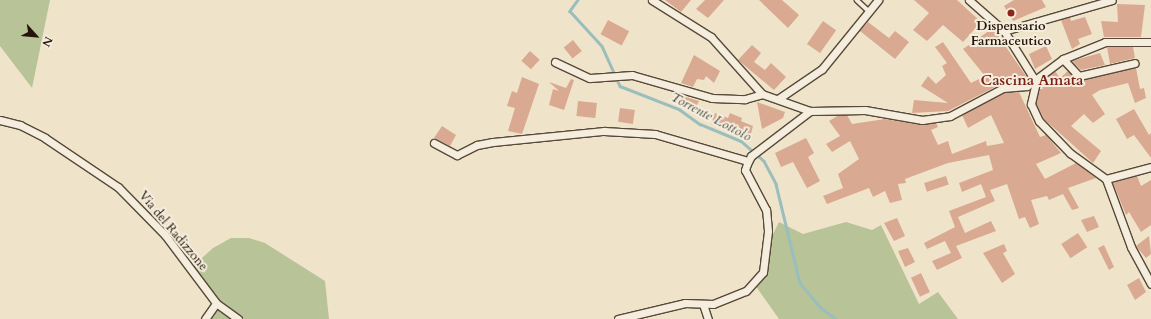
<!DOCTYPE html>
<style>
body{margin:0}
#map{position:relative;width:1151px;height:319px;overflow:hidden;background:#efe4ca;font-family:Cardo,serif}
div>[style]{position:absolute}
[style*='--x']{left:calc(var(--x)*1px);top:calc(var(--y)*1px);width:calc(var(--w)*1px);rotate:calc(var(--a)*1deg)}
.green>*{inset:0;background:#b8c497}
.stream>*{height:2.5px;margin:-1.25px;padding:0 1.25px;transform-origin:1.25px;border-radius:1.25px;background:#9abebc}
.building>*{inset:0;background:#d9a991;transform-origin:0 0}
.roads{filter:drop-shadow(1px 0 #574938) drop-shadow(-1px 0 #574938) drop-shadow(0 1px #574938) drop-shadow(0 -1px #574938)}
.service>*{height:3.5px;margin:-1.75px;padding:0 1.75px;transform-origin:1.75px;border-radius:1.75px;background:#f5eddd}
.minor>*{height:7px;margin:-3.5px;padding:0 3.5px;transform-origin:3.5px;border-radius:3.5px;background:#f5eddd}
.dots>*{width:11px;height:11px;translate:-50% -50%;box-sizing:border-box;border:2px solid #f5eddd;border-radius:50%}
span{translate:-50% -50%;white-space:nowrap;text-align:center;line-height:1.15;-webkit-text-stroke:4px #f5eddd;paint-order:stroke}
.poi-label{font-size:13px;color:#241508;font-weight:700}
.street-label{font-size:13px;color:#241508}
.water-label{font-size:14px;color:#4d5047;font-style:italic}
.quarter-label{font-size:15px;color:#7a1f14;font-weight:700}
.north{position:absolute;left:16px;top:16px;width:40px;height:40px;-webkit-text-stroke:3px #f5eddd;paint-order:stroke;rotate:117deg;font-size:11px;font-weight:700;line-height:16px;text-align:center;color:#241508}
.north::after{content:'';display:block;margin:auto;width:14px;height:18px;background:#241508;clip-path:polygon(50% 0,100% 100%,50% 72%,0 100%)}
</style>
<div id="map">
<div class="green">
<div style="clip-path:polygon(0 0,50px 0,32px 88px,0 46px)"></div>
<div style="clip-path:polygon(779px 222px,803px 234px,846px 222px,872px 230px,881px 225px,919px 304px,938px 292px,958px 319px,779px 319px,755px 285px,766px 248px)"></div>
<div style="clip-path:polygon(231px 238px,249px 238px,265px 243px,325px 281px,329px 319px,208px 319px,221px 304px,193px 266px,213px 248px)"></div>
</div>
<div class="stream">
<div style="--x:578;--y:0;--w:14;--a:126"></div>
<div style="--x:570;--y:11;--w:47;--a:47.6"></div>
<div style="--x:602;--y:46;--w:44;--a:65.8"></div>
<div style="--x:620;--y:86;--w:63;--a:21.3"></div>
<div style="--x:679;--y:109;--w:26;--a:36"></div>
<div style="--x:700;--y:124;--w:44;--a:22.5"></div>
<div style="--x:741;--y:141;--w:30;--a:41"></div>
<div style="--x:764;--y:161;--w:26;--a:62"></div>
<div style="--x:776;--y:184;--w:102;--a:76.4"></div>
<div style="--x:800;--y:283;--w:31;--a:50"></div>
<div style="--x:820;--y:307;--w:20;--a:37"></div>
</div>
<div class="building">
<div style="clip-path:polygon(665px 0,691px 0,681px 12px)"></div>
<div style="clip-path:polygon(705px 0,724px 0,708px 18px,696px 9px)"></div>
<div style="clip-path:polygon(759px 0,782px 0,799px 15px,788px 28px)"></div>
<div style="clip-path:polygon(914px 0,957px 0,981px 22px,963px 42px,943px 25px,927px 41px,913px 30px,929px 13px)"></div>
<div style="clip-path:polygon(1014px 0,1042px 0,1046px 7px,1013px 21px,1004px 6px)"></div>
<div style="clip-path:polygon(1117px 4px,1145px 5px,1141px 37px,1104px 37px,1101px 21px,1118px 22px)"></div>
<div style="clip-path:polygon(1070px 17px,1071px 21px,1085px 17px,1092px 34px,1078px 39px,1080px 44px,1072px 49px,1061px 20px)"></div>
<div style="left:608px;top:20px;width:24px;height:16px;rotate:28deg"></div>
<div style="left:823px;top:21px;width:16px;height:28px;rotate:35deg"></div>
<div style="clip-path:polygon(868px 22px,889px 38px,895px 31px,909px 42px,895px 59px,860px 31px)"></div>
<div style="clip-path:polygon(993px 28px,1028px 79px,1001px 84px,948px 111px,912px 113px,914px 100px,948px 103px,921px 86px,928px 76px,936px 84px,946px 75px,942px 66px,947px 63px,935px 47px,943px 42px,971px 83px,985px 76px,963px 49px)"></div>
<div style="left:573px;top:40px;width:14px;height:12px;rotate:51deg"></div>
<div style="clip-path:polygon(752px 45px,761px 53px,754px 62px,765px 70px,771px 63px,786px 77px,774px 90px,738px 60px)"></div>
<div style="clip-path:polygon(1046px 46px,1052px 59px,1035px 69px,1029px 54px)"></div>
<div style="clip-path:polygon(1107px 47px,1133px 47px,1135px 58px,1110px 64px)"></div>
<div style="left:530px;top:51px;width:13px;height:13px;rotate:42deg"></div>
<div style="clip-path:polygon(1100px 53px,1105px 65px,1081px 70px,1072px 61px)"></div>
<div style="clip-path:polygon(694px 55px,720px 71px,714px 83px,706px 76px,704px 80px,697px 79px,693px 87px,681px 83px)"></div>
<div style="clip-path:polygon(1136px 68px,1140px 89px,1144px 88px,1146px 98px,1135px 103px,1128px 83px,1100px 90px,1092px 95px,1105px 114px,1093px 123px,1084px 114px,1071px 126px,1101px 151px,1093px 163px,1044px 119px,1036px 103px,1040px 89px,1043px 89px,1041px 83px,1055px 71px,1060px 78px,1068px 71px,1080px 81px)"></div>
<div style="clip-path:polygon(522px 77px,539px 84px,522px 134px,508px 131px,515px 108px,507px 106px,512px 91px,517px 93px)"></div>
<div style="clip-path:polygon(571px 79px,574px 80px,564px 110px,549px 105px,553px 89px,559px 91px,549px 82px,566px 88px)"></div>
<div style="clip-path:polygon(1019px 92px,1040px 137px,1046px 135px,1061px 153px,1036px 164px,1045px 179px,1076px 163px,1096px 178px,1068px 188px,1079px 208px,1072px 210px,1063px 194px,1049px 200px,1047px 196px,1031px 200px,1039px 224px,1030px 228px,1025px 217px,1019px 219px,1007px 184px,990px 190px,995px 201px,958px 217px,965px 233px,991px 221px,996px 231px,956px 246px,962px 258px,937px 270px,932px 261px,951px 253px,945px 241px,927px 249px,924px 243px,955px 227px,949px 211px,986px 197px,981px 184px,962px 192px,959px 183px,993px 170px,989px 155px,948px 163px,905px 179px,906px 183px,898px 184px,902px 200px,890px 203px,885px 191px,873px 197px,869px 188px,827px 204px,823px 196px,843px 188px,838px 174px,859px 159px,850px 141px,832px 152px,826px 144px,840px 136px,829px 121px,839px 115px,847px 115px,852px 124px,885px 119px,921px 125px,936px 123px,938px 127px,931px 130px,938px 145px,948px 141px,952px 154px,986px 141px,987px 146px,1004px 143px,991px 115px,968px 128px,962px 115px,1004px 93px)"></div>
<div style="clip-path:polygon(679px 95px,699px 101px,695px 109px,677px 103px)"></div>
<div style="left:578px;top:101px;width:19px;height:15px;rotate:6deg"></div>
<div style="clip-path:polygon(757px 102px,785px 112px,783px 118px,762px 129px)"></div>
<div style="left:620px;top:108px;width:15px;height:14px;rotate:8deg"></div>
<div style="clip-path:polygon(1134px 109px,1149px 135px,1151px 133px,1151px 158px,1134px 135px,1127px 139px,1116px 119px)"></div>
<div style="clip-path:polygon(715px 113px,728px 118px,730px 113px,742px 118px,741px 121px,753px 126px,750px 137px,711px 124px)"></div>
<div style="clip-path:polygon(442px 126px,456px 135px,450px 146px,434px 138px)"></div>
<div style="clip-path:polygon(806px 138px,814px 153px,808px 157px,820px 181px,807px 188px,793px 162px,781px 167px,775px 153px)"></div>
<div style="left:946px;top:176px;width:9px;height:23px;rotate:72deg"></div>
<div style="clip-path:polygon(1137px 176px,1141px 186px,1151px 180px,1151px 225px,1141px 232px,1129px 212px,1126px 215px,1113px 183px)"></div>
<div style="clip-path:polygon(1094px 216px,1099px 227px,1087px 232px,1081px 220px)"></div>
<div style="clip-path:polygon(897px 218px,905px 236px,894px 241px,884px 223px)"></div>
<div style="left:1078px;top:233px;width:17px;height:20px;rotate:57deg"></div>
<div style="clip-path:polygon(1149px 236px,1151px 254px,1146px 258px,1136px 246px)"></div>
<div style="clip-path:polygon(1004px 244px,1007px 251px,1003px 253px,1015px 274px,1002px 283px,983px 253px)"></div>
<div style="clip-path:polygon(1104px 245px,1114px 267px,1109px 270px,1098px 248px)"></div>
<div style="clip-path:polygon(908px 248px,915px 262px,905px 267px,898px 251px)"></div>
<div style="left:921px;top:273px;width:21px;height:11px;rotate:65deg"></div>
<div style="clip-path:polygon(1139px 278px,1146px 292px,1135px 300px,1127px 285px)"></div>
</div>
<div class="roads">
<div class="service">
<div style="--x:857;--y:0;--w:16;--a:43"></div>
</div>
<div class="minor">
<div style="--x:652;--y:0;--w:70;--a:32.1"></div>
<div style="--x:711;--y:37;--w:76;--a:48.2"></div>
<div style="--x:762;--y:94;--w:51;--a:19.5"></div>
<div style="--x:810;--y:111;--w:55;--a:-1"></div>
<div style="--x:865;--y:110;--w:58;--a:10"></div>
<div style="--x:922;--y:120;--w:28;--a:-8"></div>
<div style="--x:950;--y:116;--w:60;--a:-27.8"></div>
<div style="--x:1003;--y:88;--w:24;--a:-5"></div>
<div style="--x:1027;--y:86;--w:45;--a:-36.9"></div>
<div style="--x:1063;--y:59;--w:45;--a:-22"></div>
<div style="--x:1105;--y:42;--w:46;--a:0"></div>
<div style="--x:969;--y:0;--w:47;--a:41.5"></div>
<div style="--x:1004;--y:31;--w:60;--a:57.9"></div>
<div style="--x:1004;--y:31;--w:112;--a:-16"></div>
<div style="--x:1063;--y:59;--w:23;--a:47"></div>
<div style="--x:1079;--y:76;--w:57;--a:-13.1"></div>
<div style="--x:555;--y:62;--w:38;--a:25"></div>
<div style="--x:590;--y:78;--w:42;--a:-4.1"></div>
<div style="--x:632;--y:75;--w:83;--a:16"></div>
<div style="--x:712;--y:98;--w:33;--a:2"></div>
<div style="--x:745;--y:99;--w:18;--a:-16"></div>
<div style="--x:1036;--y:82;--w:23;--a:103"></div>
<div style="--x:1031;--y:104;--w:19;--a:65"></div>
<div style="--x:1039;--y:121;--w:45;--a:45.9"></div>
<div style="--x:1070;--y:153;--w:44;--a:35.8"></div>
<div style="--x:778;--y:99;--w:53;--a:-34.3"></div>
<div style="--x:822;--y:69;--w:89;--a:-50.9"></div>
<div style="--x:0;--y:120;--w:21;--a:14"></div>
<div style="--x:20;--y:125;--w:28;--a:27"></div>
<div style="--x:45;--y:138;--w:88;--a:33.9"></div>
<div style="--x:118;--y:187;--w:67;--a:45.6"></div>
<div style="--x:165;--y:235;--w:85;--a:53.1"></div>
<div style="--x:216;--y:303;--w:27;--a:36"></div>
<div style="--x:434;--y:143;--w:26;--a:28"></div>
<div style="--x:457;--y:155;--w:22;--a:-27"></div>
<div style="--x:477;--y:145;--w:16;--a:-11"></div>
<div style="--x:493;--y:142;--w:112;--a:-5.7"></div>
<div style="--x:604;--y:131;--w:51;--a:3.4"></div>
<div style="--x:655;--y:134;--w:97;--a:16.2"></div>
<div style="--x:1106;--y:179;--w:72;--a:69.8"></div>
<div style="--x:1131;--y:247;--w:42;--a:61.6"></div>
<div style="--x:1106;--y:179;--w:47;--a:-14.9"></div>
<div style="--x:703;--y:304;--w:16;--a:72"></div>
<div style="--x:205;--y:319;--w:19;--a:-55"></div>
<div style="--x:618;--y:319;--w:69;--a:-13.4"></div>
<div style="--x:685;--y:303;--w:28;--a:2"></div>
<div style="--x:713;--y:304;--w:35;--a:-22"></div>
<div style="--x:746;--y:291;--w:25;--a:-48"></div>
<div style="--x:763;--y:272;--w:41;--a:-83"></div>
<div style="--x:768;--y:231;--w:21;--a:-95"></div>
<div style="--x:766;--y:210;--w:45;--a:-117.7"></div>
<div style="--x:745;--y:170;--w:6;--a:-72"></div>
<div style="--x:747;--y:164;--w:9;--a:-63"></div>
<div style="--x:751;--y:156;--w:74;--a:-37.3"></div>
</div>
</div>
<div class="dots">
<div style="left:1011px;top:13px;background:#8f2418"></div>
</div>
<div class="poi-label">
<span style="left:1011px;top:34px">Dispensario<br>Farmaceutico</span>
</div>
<div class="street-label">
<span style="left:173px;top:231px;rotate:50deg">Via del Radizzone</span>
</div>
<div class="water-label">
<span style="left:711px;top:117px;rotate:28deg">Torrente Lottolo</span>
</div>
<div class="quarter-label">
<span style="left:1032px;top:81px">Cascina Amata</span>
</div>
<div class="north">N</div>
</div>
